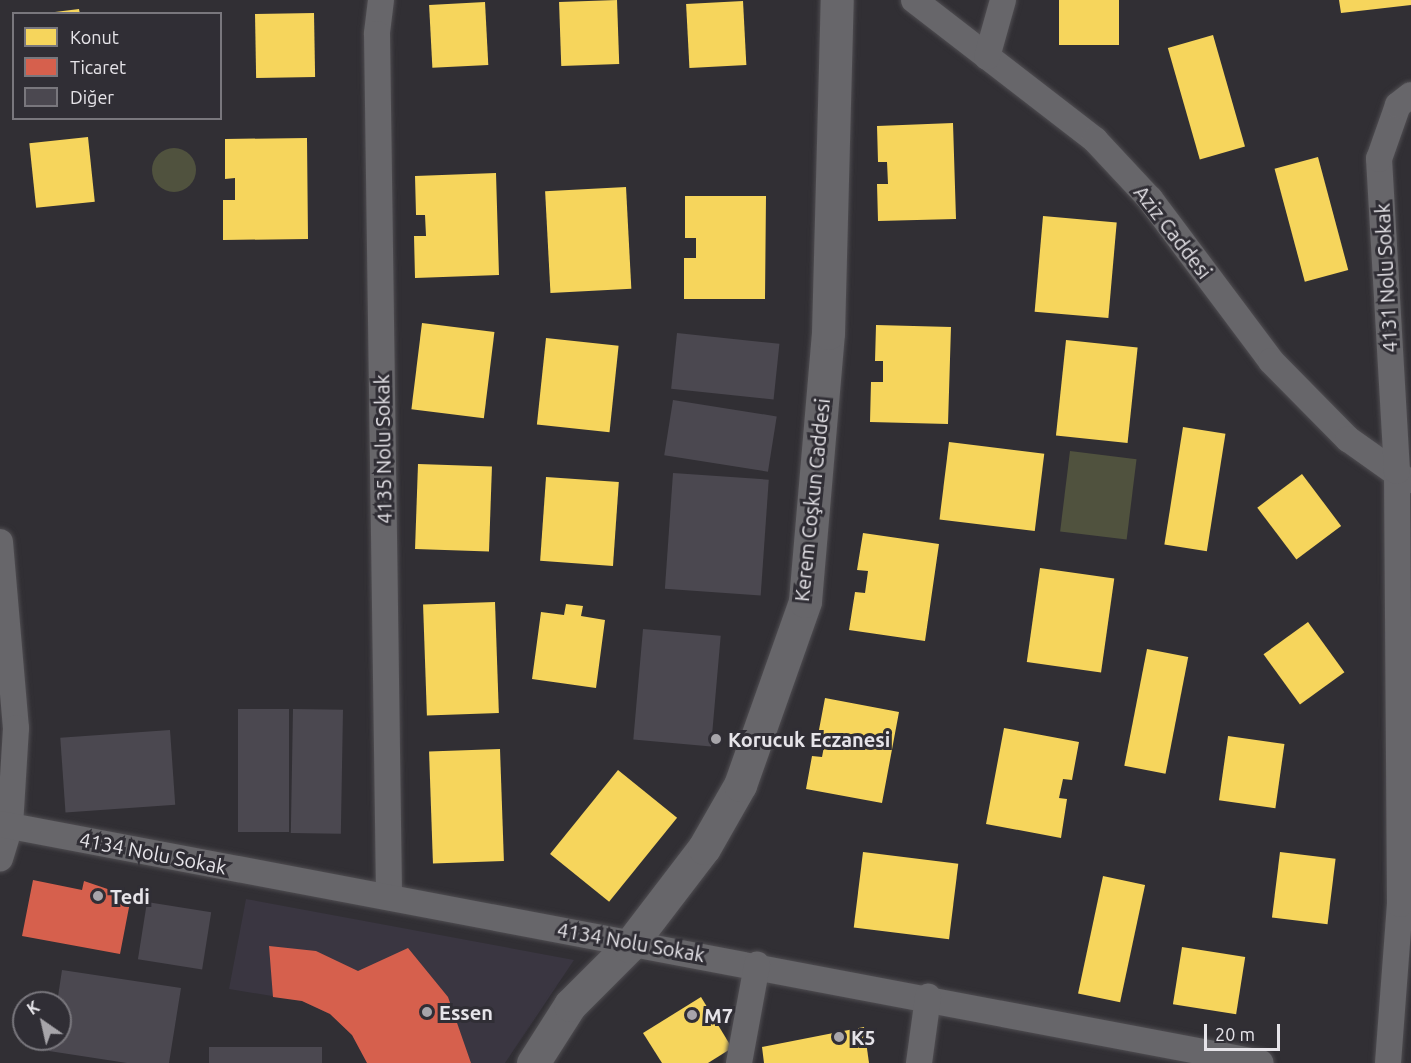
<!DOCTYPE html>
<html>
<head>
<meta charset="utf-8">
<style>
	body { margin:0 }
	#map { position:relative; width:1411px; height:1063px; overflow:hidden; background:#312f34; font-family:Ubuntu,sans-serif }
	div>[style] { position:absolute }
	[style*='--x'] { left:calc(var(--x)*1px); top:calc(var(--y)*1px); width:calc(var(--w)*1px); rotate:calc(var(--a)*1deg) }
	.built>* { inset:0; background:#3a3641 }
	.green>* { inset:0; background:#50523e; transform-origin:0 0 }
	.round { border-radius:50% }
	.homes>* { inset:0; background:#f6d55c; transform-origin:0 0 }
	.shops>* { inset:0; background:#d6604d }
	.building>* { inset:0; background:#4b4850; transform-origin:0 0 }
	.roads { filter:drop-shadow(0 0 2px #4f4d51) drop-shadow(0 0 2px #4f4d51) }
	.street>* { height:26px; margin:-13px; padding:0 13px; transform-origin:13px; border-radius:13px; background:#67666a }
	.secondary>* { height:33px; margin:-16.5px; padding:0 16.5px; transform-origin:16.5px; border-radius:16.5px; background:#67666a }
	.dots>* { width:16px; height:16px; translate:-50% -50%; box-sizing:border-box; border:3px solid #302e35; border-radius:50% }
	span { translate:-50% -50%; white-space:nowrap; text-align:center; line-height:1.15; -webkit-text-stroke:6px #302e35; paint-order:stroke }
	.street-label { font-size:20px; color:#e6e4e9 }
	.poi-label { font-size:20px; color:#e6e4e9; font-weight:700 }
	.left { translate:0 -50%; text-align:left }
	.legend { position:absolute; left:12px; top:12px; width:210px; height:108px; box-sizing:border-box; background:#302e35; border:2px solid #79777d; margin:0; padding:8px 10px; list-style:none; font-size:18px; color:#e6e4e9 }
	.legend li { display:flex; align-items:center; gap:12px; height:30px }
	.legend b { width:30px; border:2px solid #79777d }
	.north { position:absolute; left:12px; top:991px; width:60px; height:60px; box-sizing:border-box; background:#302e35; border:2px solid #79777d; border-radius:50%; rotate:326deg; font-size:16px; font-weight:700; line-height:24px; text-align:center; color:#e6e4e9 }
	.north::after { content:''; display:block; margin:auto; width:21px; height:27px; background:#a7a5aa; clip-path:polygon(50% 0,100% 100%,50% 72%,0 100%) }
	.scale { position:absolute; left:1204px; top:1024px; width:76px; height:27px; box-sizing:border-box; border:3px solid #e6e4e9; border-top:0; padding-left:8px; font-size:18px; line-height:21px; white-space:nowrap; color:#e6e4e9; -webkit-text-stroke:4px #302e35; paint-order:stroke }
</style>
</head>
<body>
<div id="map">
	<div class="built">
		<i style="clip-path:polygon(246px 899px,574px 960px,505px 1063px,367px 1063px,352px 1035px,330px 1014px,302px 1001px,229px 989px)"></i>
	</div>
	<div class="green">
		<i class="round" style="left:152px;top:148px;width:44px;height:44px"></i>
		<i style="left:1070px;top:451px;width:67px;height:81px;rotate:7deg"></i>
	</div>
	<div class="homes">
		<i style="left:617px;top:0;width:64px;height:58px;rotate:88deg"></i>
		<i style="left:1059px;top:0;width:60px;height:45px"></i>
		<i style="clip-path:polygon(1339px 0,1411px 0,1411px 5px,1341px 13px)"></i>
		<i style="left:743px;top:1px;width:64px;height:57px;rotate:87deg"></i>
		<i style="left:485px;top:2px;width:63px;height:56px;rotate:87deg"></i>
		<i style="clip-path:polygon(79px 9px,80px 14px,55px 14px,55px 12px)"></i>
		<i style="left:314px;top:13px;width:64px;height:59px;rotate:89deg"></i>
		<i style="left:1213px;top:35px;width:116px;height:47px;rotate:74deg"></i>
		<i style="clip-path:polygon(953px 123px,956px 219px,878px 221px,877px 184px,888px 184px,887px 162px,878px 162px,877px 126px)"></i>
		<i style="left:88px;top:137px;width:65px;height:59px;rotate:84deg"></i>
		<i style="clip-path:polygon(307px 138px,308px 239px,223px 240px,223px 200px,235px 200px,235px 178px,225px 179px,225px 139px)"></i>
		<i style="left:1318px;top:157px;width:117px;height:45px;rotate:75deg"></i>
		<i style="clip-path:polygon(496px 173px,499px 275px,415px 278px,414px 236px,426px 236px,425px 215px,416px 215px,415px 176px)"></i>
		<i style="left:626px;top:187px;width:102px;height:81px;rotate:87deg"></i>
		<i style="clip-path:polygon(685px 196px,766px 196px,765px 299px,684px 299px,684px 258px,696px 258px,696px 238px,685px 238px)"></i>
		<i style="left:1043px;top:216px;width:74px;height:96px;rotate:5deg"></i>
		<i style="left:422px;top:323px;width:73px;height:87px;rotate:7deg"></i>
		<i style="clip-path:polygon(876px 325px,951px 327px,948px 424px,870px 422px,871px 382px,883px 382px,883px 361px,875px 361px)"></i>
		<i style="left:546px;top:338px;width:73px;height:87px;rotate:6deg"></i>
		<i style="left:1066px;top:340px;width:72px;height:96px;rotate:6deg"></i>
		<i style="left:1183px;top:427px;width:43px;height:119px;rotate:9deg"></i>
		<i style="left:949px;top:442px;width:96px;height:78px;rotate:7deg"></i>
		<i style="left:418px;top:464px;width:74px;height:85px;rotate:2deg"></i>
		<i style="left:1302px;top:474px;width:65px;height:56px;rotate:53deg"></i>
		<i style="left:546px;top:477px;width:73px;height:84px;rotate:4deg"></i>
		<i style="clip-path:polygon(863px 533px,939px 544px,925px 641px,849px 630px,855px 592px,865px 593px,868px 571px,857px 570px)"></i>
		<i style="left:1040px;top:568px;width:75px;height:95px;rotate:8deg"></i>
		<i style="left:495px;top:602px;width:111px;height:72px;rotate:88deg"></i>
		<i style="clip-path:polygon(566px 604px,583px 606px,581px 616px,605px 620px,596px 688px,532px 679px,541px 612px,564px 615px)"></i>
		<i style="left:1308px;top:622px;width:62px;height:55px;rotate:54deg"></i>
		<i style="left:1147px;top:649px;width:42px;height:119px;rotate:11deg"></i>
		<i style="clip-path:polygon(825px 698px,899px 712px,882px 803px,806px 789px,812px 756px,822px 757px,826px 736px,818px 735px)"></i>
		<i style="clip-path:polygon(1004px 728px,1079px 742px,1072px 780px,1063px 779px,1059px 798px,1067px 799px,1061px 838px,986px 824px)"></i>
		<i style="left:1228px;top:736px;width:57px;height:65px;rotate:8deg"></i>
		<i style="left:500px;top:749px;width:112px;height:71px;rotate:88deg"></i>
		<i style="left:618px;top:770px;width:76px;height:108px;rotate:39deg"></i>
		<i style="left:863px;top:852px;width:96px;height:76px;rotate:7deg"></i>
		<i style="left:1280px;top:852px;width:56px;height:66px;rotate:7deg"></i>
		<i style="left:1103px;top:876px;width:43px;height:120px;rotate:12deg"></i>
		<i style="left:1182px;top:947px;width:64px;height:58px;rotate:9deg"></i>
		<i style="clip-path:polygon(701px 997px,732px 1048px,708px 1063px,662px 1063px,643px 1033px)"></i>
		<i style="clip-path:polygon(864px 1027px,869px 1063px,764px 1063px,762px 1047px)"></i>
	</div>
	<div class="shops">
		<i style="clip-path:polygon(33px 880px,82px 890px,84px 881px,131px 897px,120px 954px,22px 936px)"></i>
		<i style="clip-path:polygon(269px 946px,316px 951px,358px 971px,408px 948px,448px 997px,471px 1063px,367px 1063px,352px 1035px,330px 1014px,302px 1001px,273px 997px)"></i>
	</div>
	<div class="building">
		<i style="left:677px;top:333px;width:103px;height:56px;rotate:6deg"></i>
		<i style="left:673px;top:400px;width:105px;height:56px;rotate:9deg"></i>
		<i style="left:673px;top:473px;width:96px;height:116px;rotate:4deg"></i>
		<i style="left:643px;top:629px;width:78px;height:111px;rotate:5deg"></i>
		<i style="left:238px;top:709px;width:51px;height:123px"></i>
		<i style="left:293px;top:709px;width:50px;height:124px;rotate:1deg"></i>
		<i style="left:170px;top:730px;width:75px;height:110px;rotate:86deg"></i>
		<i style="left:147px;top:902px;width:65px;height:58px;rotate:9deg"></i>
		<i style="clip-path:polygon(62px 970px,181px 988px,169px 1063px,127px 1063px,49px 1051px,51px 1039px,60px 1039px,57px 1003px)"></i>
		<i style="left:322px;top:1047px;width:16px;height:113px;rotate:90deg"></i>
	</div>
	<div class="roads">
		<div class="street">
			<i style="--x:381;--y:0;--w:34;--a:97"></i>
			<i style="--x:377;--y:34;--w:863;--a:89.2"></i>
			<i style="--x:914;--y:0;--w:229;--a:37.7"></i>
			<i style="--x:1095;--y:140;--w:81;--a:47"></i>
			<i style="--x:1150;--y:199;--w:202;--a:53.2"></i>
			<i style="--x:1271;--y:361;--w:110;--a:45.4"></i>
			<i style="--x:1348;--y:439;--w:72;--a:35.4"></i>
			<i style="--x:987;--y:57;--w:59;--a:-74.3"></i>
			<i style="--x:0;--y:542;--w:187;--a:85.1"></i>
			<i style="--x:16;--y:728;--w:98;--a:93.5"></i>
			<i style="--x:10;--y:826;--w:34;--a:107"></i>
			<i style="--x:0;--y:824;--w:1283;--a:10.73"></i>
			<i style="--x:739;--y:1063;--w:100;--a:-79.6"></i>
			<i style="--x:919;--y:1063;--w:67;--a:-82.2"></i>
			<i style="--x:1388;--y:1063;--w:159;--a:-85.7"></i>
			<i style="--x:1400;--y:904;--w:433;--a:-90.4"></i>
			<i style="--x:1397;--y:471;--w:313;--a:-93.3"></i>
			<i style="--x:1379;--y:159;--w:57;--a:-70.6"></i>
			<i style="--x:1398;--y:105;--w:16;--a:-38"></i>
		</div>
		<div class="secondary">
			<i style="--x:533;--y:1063;--w:69;--a:-57.5"></i>
			<i style="--x:570;--y:1005;--w:83;--a:-45"></i>
			<i style="--x:629;--y:946;--w:123;--a:-52.6"></i>
			<i style="--x:704;--y:848;--w:73;--a:-60.3"></i>
			<i style="--x:740;--y:785;--w:195;--a:-70.5"></i>
			<i style="--x:805;--y:601;--w:269;--a:-85.1"></i>
			<i style="--x:828;--y:333;--w:333;--a:-88.5"></i>
		</div>
	</div>
	<div class="dots">
		<i style="left:716px;top:739px;background:#a7a5aa"></i>
		<i style="left:98px;top:896px;background:#a7a5aa"></i>
		<i style="left:427px;top:1012px;background:#a7a5aa"></i>
		<i style="left:692px;top:1015px;background:#a7a5aa"></i>
		<i style="left:839px;top:1037px;background:#a7a5aa"></i>
	</div>
	<div class="street-label">
		<span style="left:1173px;top:232px;rotate:52deg">Aziz Caddesi</span>
		<span style="left:1386px;top:278px;rotate:-93deg">4131 Nolu Sokak</span>
		<span style="left:383px;top:449px;rotate:-91deg">4135 Nolu Sokak</span>
		<span style="left:812px;top:500px;rotate:-84deg">Kerem Coşkun Caddesi</span>
		<span style="left:153px;top:853px;rotate:11deg">4134 Nolu Sokak</span>
		<span style="left:631px;top:942px;rotate:10deg">4134 Nolu Sokak</span>
	</div>
	<div class="poi-label">
		<span class="left" style="left:728px;top:739px">Korucuk Eczanesi</span>
		<span class="left" style="left:110px;top:896px">Tedi</span>
		<span class="left" style="left:439px;top:1012px">Essen</span>
		<span class="left" style="left:704px;top:1015px">M7</span>
		<span class="left" style="left:851px;top:1037px">K5</span>
	</div>
	<ul class="legend">
	<li><b style="height:16px;background:#f6d55c"></b>Konut</li>
	<li><b style="height:16px;background:#d6604d"></b>Ticaret</li>
	<li><b style="height:16px;background:#4b4850"></b>Diğer</li>
	</ul>
	<div class="north">K</div>
	<div class="scale">20 m</div>
</div>
</body>
</html>
